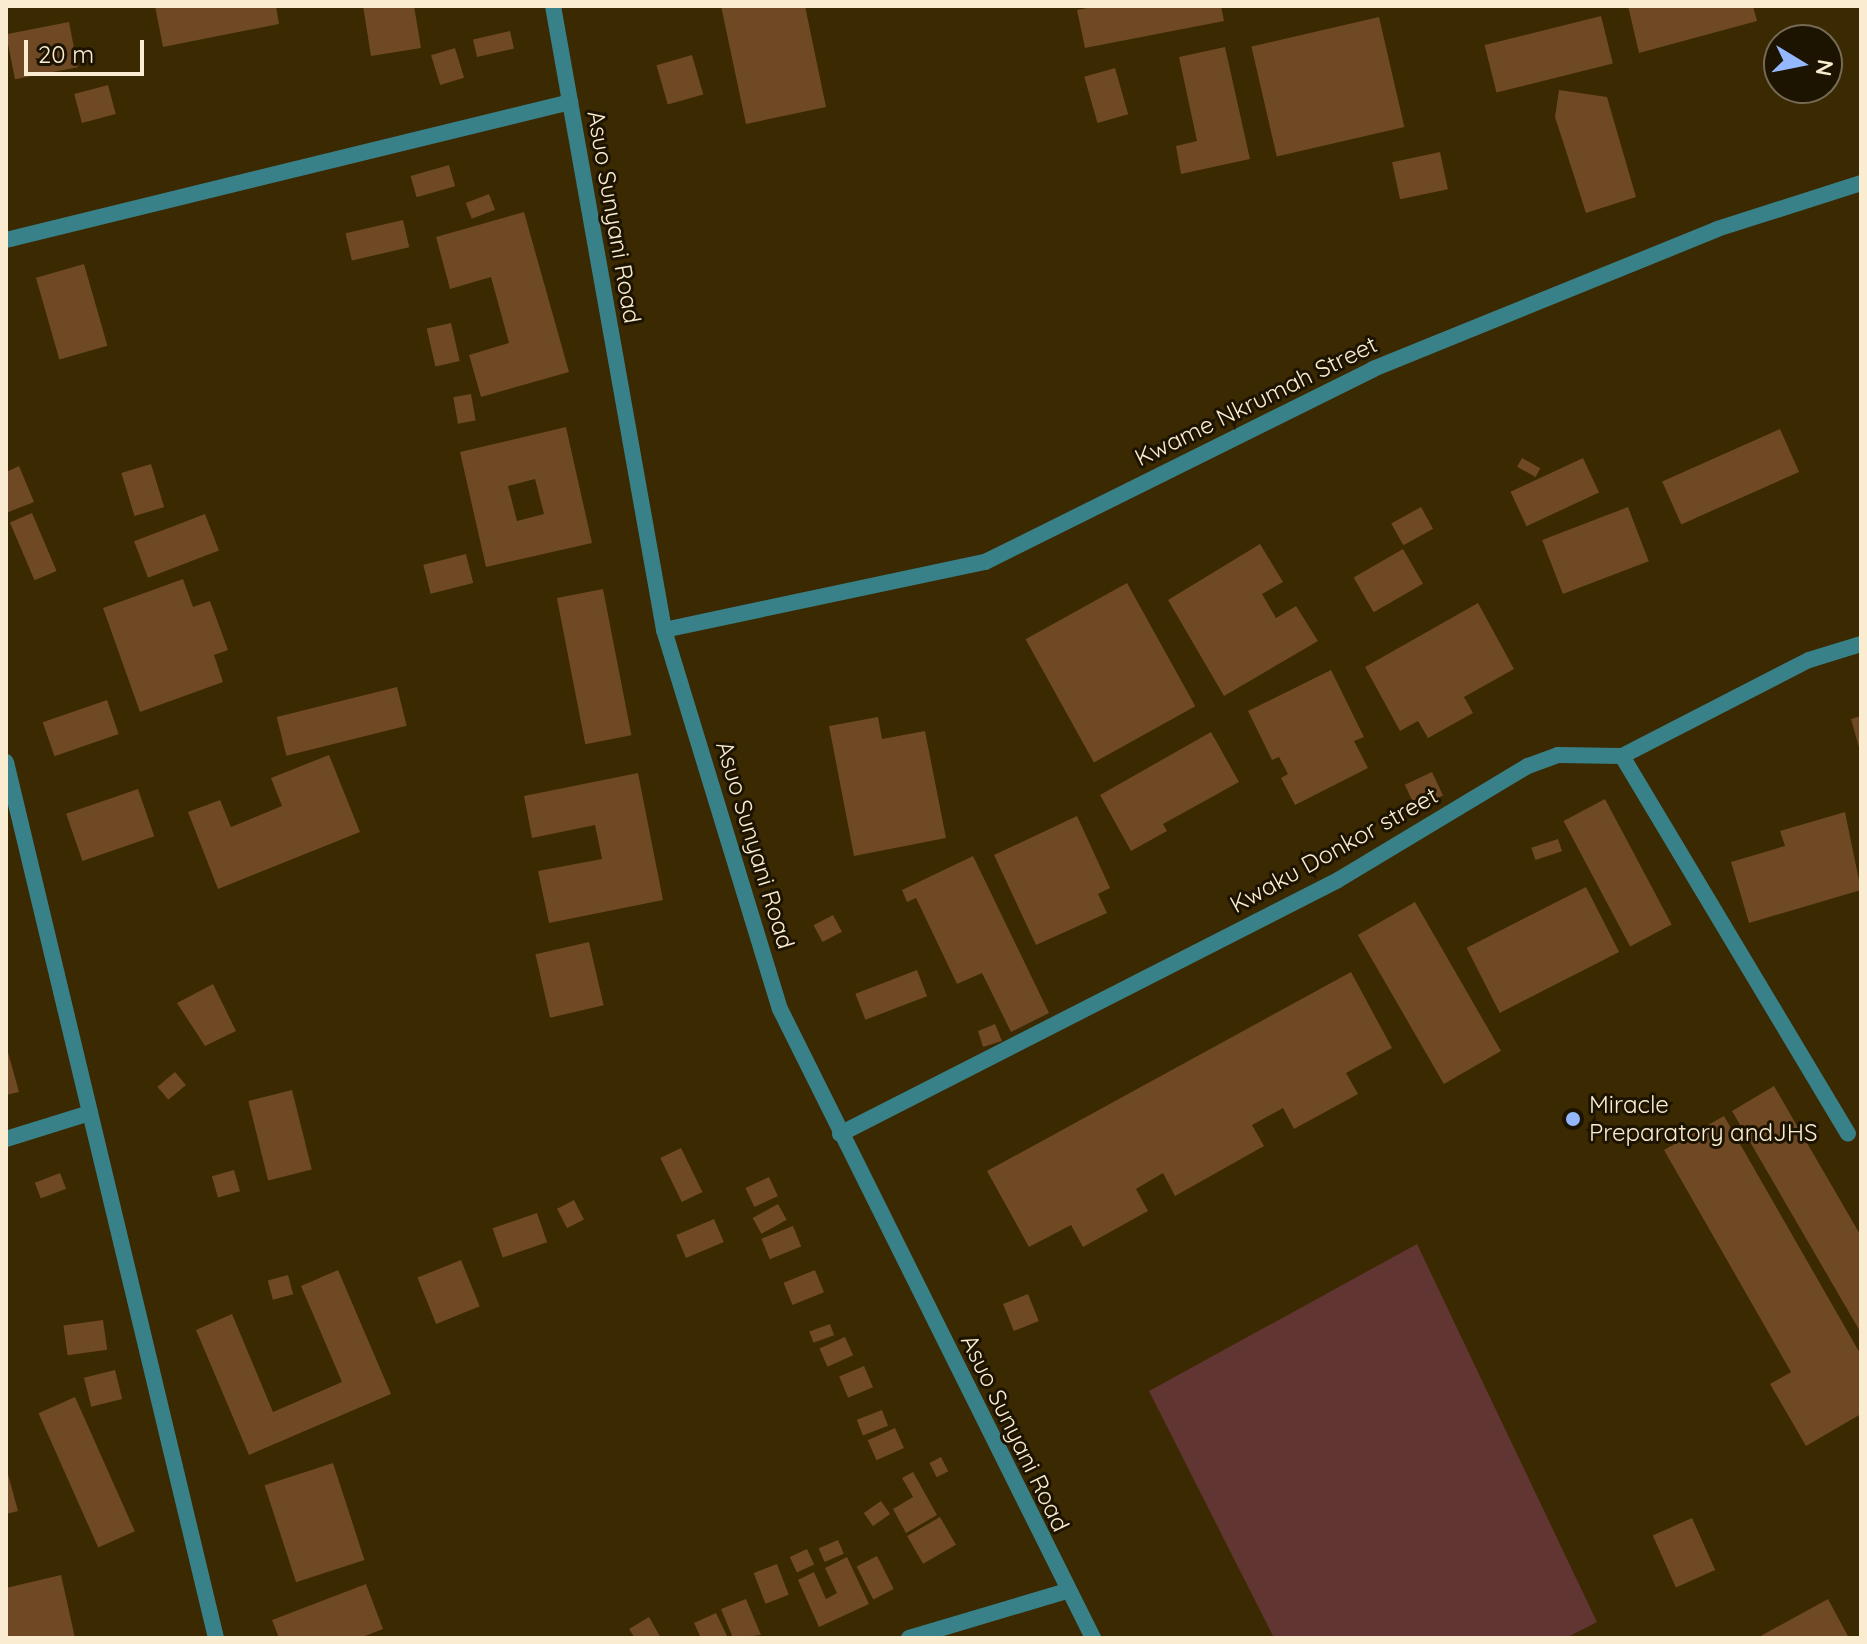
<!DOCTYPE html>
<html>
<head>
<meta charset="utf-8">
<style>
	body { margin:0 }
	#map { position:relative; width:1867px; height:1644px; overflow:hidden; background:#3a2901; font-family:Quicksand,sans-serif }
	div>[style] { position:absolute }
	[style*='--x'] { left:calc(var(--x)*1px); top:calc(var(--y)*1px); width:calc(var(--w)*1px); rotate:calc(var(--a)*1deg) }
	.green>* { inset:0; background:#613532 }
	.building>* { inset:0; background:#6f4923; transform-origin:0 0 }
	.street>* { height:16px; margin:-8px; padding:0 8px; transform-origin:8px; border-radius:8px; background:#398189 }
	.dots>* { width:22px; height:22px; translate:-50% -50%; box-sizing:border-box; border:4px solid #1d1301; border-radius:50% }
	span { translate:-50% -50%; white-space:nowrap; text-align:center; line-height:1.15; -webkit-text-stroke:6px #1d1301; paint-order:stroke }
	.street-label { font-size:24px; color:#f9ecd1 }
	.poi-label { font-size:24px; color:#f9ecd1 }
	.left { translate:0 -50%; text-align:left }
	.frame { position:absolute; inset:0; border:8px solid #f9ecd1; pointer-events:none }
	.north { position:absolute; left:1763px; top:24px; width:80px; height:80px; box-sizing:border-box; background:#1d1301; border:2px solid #756a54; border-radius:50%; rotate:100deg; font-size:22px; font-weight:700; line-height:32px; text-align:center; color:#f9ecd1 }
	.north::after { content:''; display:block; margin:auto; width:28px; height:36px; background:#95b7fd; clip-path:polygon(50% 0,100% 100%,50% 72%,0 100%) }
	.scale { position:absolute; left:24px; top:40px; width:120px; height:36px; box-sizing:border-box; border:4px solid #f9ecd1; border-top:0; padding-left:10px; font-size:24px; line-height:28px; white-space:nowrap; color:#f9ecd1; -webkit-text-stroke:6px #1d1301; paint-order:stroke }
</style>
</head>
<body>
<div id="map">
	<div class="green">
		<i style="clip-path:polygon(1417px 1244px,1597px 1622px,1566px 1638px,1274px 1638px,1149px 1391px)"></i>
	</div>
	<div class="building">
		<i style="clip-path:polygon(155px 6px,276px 6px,279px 24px,163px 47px)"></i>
		<i style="clip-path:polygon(363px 6px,414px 6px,421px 48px,371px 56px)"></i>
		<i style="clip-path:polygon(721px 6px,805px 6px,826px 107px,746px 124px)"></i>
		<i style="clip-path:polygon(1098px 6px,1221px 6px,1224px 21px,1085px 48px,1077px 10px)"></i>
		<i style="clip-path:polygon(1628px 6px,1753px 6px,1757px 21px,1639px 53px)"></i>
		<i style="left:1601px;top:16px;width:49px;height:120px;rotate:76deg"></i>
		<i style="left:1379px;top:17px;width:113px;height:131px;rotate:77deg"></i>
		<i style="left:69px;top:22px;width:46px;height:64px;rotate:79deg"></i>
		<i style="left:510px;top:31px;width:18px;height:38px;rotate:77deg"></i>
		<i style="clip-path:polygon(1225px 47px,1250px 159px,1181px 174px,1176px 146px,1197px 141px,1179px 57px)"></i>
		<i style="left:455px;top:48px;width:31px;height:25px;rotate:73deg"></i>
		<i style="left:692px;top:55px;width:41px;height:37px;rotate:74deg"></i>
		<i style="left:1115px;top:68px;width:48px;height:32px;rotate:74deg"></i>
		<i style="left:108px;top:85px;width:30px;height:35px;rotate:75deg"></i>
		<i style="clip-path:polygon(1559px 90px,1607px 97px,1636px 197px,1586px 213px,1555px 117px)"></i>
		<i style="left:1440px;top:152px;width:38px;height:49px;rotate:78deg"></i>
		<i style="left:449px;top:165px;width:22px;height:40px;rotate:74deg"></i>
		<i style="left:489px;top:194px;width:17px;height:25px;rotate:69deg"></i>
		<i style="clip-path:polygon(524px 212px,569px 372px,481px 397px,469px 355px,509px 343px,491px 277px,450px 289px,436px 237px)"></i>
		<i style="left:403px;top:220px;width:28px;height:59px;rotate:77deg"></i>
		<i style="left:84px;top:264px;width:85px;height:50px;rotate:74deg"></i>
		<i style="left:451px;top:323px;width:39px;height:25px;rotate:77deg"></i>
		<i style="left:471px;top:394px;width:27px;height:18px;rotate:80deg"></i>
		<i style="clip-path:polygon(evenodd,566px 427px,592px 543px,486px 567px,460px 452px,566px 427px,535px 479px,544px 514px,517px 521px,508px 486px,535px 479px)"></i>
		<i style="left:1780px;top:429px;width:47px;height:129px;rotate:66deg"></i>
		<i style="left:1522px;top:458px;width:21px;height:10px;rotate:29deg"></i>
		<i style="left:1583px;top:458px;width:38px;height:80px;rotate:65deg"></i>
		<i style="left:151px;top:464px;width:45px;height:31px;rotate:73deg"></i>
		<i style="clip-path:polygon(19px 466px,34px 502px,6px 513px,6px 472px)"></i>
		<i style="left:1421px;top:507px;width:25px;height:34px;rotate:61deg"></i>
		<i style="left:1628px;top:507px;width:58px;height:92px;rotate:69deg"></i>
		<i style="left:32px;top:513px;width:63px;height:24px;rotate:67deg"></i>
		<i style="left:205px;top:514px;width:39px;height:76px;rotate:69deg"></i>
		<i style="clip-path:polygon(1260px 544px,1283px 582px,1262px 594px,1276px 618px,1296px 606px,1318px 641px,1224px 696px,1168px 600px)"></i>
		<i style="left:1403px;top:549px;width:40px;height:57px;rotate:60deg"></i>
		<i style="left:466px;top:554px;width:30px;height:44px;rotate:76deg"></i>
		<i style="clip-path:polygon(183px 579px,193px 607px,210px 601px,228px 650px,214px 655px,223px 682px,140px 712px,103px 608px)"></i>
		<i style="left:1127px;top:583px;width:141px;height:116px;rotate:61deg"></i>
		<i style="left:603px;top:589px;width:149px;height:47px;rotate:79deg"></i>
		<i style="clip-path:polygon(1478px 603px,1514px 669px,1464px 697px,1473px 713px,1428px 738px,1418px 721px,1400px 731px,1365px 667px)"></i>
		<i style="clip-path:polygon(1331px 670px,1364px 737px,1354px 741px,1368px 768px,1295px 805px,1281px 778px,1288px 774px,1279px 757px,1272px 760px,1248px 711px)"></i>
		<i style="left:397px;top:687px;width:40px;height:124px;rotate:76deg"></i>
		<i style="left:107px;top:700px;width:36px;height:68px;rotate:71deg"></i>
		<i style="clip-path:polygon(1861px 716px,1861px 751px,1860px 751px,1851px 719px)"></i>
		<i style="clip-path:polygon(878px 717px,882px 739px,925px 731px,946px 838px,854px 856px,829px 726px)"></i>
		<i style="clip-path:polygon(1211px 732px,1239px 782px,1163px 824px,1167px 831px,1131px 851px,1100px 795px)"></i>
		<i style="clip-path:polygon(329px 755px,360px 832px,218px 889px,188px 812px,220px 800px,231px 827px,282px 806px,271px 778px)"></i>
		<i style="left:1432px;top:772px;width:26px;height:30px;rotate:65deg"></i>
		<i style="clip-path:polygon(638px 773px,663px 900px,549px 923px,538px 871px,602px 859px,595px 825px,532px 838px,524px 796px)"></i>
		<i style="left:138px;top:789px;width:50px;height:76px;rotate:71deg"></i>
		<i style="left:1605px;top:799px;width:142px;height:47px;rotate:62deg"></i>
		<i style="clip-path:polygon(1845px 812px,1861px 890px,1749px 923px,1731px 862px,1785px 846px,1780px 831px)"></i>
		<i style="clip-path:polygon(1077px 816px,1110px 888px,1098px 894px,1107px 913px,1036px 945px,994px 855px)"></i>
		<i style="left:1558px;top:839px;width:13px;height:28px;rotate:72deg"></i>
		<i style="clip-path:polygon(973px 856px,1049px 1013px,1011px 1032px,982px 973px,957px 984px,916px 898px,907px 902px,902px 890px)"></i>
		<i style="left:1586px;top:887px;width:73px;height:134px;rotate:63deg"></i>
		<i style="left:1415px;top:902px;width:172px;height:66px;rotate:60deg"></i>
		<i style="left:833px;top:915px;width:19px;height:22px;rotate:62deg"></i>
		<i style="left:589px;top:942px;width:65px;height:55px;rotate:77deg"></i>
		<i style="left:917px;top:970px;width:28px;height:66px;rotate:69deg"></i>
		<i style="clip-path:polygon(1351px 972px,1392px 1048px,1346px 1073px,1358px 1094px,1294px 1129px,1283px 1108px,1252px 1125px,1264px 1146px,1175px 1196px,1163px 1173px,1136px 1189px,1148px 1211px,1083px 1247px,1071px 1225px,1029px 1247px,987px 1171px)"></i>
		<i style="clip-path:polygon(213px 984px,236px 1031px,205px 1046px,177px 1003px)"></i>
		<i style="clip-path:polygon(995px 1024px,1002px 1041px,983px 1047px,978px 1031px)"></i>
		<i style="clip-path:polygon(6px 1045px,19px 1092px,6px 1095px)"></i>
		<i style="left:175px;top:1072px;width:17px;height:23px;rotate:50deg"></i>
		<i style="clip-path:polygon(1774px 1086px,1861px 1236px,1861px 1333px,1732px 1111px)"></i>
		<i style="left:292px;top:1090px;width:82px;height:45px;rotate:76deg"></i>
		<i style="clip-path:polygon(1724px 1116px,1861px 1355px,1861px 1414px,1806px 1446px,1770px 1384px,1791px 1372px,1664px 1150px)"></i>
		<i style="left:681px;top:1148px;width:49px;height:23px;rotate:64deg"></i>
		<i style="left:234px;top:1170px;width:22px;height:23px;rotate:74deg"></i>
		<i style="left:60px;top:1173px;width:17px;height:27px;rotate:69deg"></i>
		<i style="left:769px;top:1177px;width:21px;height:26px;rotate:65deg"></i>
		<i style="left:574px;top:1200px;width:22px;height:19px;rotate:63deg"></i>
		<i style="left:778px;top:1204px;width:18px;height:29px;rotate:61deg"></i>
		<i style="left:537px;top:1213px;width:31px;height:47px;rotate:71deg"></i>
		<i style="left:714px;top:1219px;width:25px;height:41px;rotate:67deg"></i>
		<i style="left:793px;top:1226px;width:22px;height:34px;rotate:68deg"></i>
		<i style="left:461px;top:1260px;width:50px;height:47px;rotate:68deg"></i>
		<i style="clip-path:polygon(338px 1270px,391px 1394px,249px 1455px,196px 1330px,232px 1314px,273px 1412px,342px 1382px,301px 1286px)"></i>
		<i style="left:815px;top:1270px;width:24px;height:34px;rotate:68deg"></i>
		<i style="left:288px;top:1275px;width:20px;height:21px;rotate:75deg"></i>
		<i style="left:1028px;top:1294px;width:29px;height:27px;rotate:68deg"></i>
		<i style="left:103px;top:1320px;width:30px;height:40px;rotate:82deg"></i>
		<i style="left:830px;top:1324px;width:12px;height:22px;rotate:70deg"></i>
		<i style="left:845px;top:1337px;width:20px;height:28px;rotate:66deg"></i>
		<i style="left:864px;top:1366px;width:23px;height:27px;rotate:67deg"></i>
		<i style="left:115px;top:1370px;width:30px;height:32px;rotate:76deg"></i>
		<i style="left:75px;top:1397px;width:147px;height:40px;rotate:66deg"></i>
		<i style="left:882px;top:1410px;width:17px;height:27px;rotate:69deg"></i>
		<i style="left:895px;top:1428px;width:22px;height:30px;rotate:66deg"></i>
		<i style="left:941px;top:1457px;width:16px;height:13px;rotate:63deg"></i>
		<i style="left:333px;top:1463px;width:102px;height:72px;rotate:72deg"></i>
		<i style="clip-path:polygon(6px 1467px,18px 1511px,6px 1514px)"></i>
		<i style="clip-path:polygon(913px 1472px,937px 1515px,906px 1533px,893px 1509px,913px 1497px,902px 1478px)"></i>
		<i style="left:881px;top:1501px;width:16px;height:21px;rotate:55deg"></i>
		<i style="left:940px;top:1517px;width:32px;height:38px;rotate:60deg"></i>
		<i style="left:1692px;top:1518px;width:57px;height:43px;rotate:66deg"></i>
		<i style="left:838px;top:1540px;width:15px;height:21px;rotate:67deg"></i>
		<i style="left:807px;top:1549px;width:17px;height:19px;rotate:65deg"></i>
		<i style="left:877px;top:1556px;width:37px;height:23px;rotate:63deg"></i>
		<i style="clip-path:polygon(847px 1557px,869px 1604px,819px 1627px,798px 1580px,814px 1572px,826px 1599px,837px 1593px,825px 1568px)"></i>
		<i style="left:777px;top:1564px;width:33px;height:25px;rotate:69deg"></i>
		<i style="clip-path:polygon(61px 1575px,75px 1638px,8px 1638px,6px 1588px)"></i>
		<i style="clip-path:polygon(366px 1584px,383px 1629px,360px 1638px,279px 1638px,272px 1620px)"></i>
		<i style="clip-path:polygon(746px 1599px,761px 1635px,733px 1638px,721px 1609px)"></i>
		<i style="clip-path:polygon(1828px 1599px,1849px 1638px,1757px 1638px)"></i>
		<i style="clip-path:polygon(716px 1613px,728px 1638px,701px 1638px,694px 1623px)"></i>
		<i style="clip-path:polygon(649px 1617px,661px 1638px,635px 1638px,629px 1629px)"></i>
	</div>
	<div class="street">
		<i style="--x:553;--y:6;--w:634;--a:79.91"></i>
		<i style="--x:664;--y:630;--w:396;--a:73"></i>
		<i style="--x:780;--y:1009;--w:703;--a:63.54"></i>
		<i style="--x:6;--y:240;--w:581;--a:-13.75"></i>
		<i style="--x:664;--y:630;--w:328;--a:-12"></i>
		<i style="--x:985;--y:562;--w:433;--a:-26.4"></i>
		<i style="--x:1373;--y:369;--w:371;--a:-22.1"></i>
		<i style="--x:1717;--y:229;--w:151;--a:-17.7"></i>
		<i style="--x:1622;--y:756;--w:440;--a:59.1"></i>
		<i style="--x:6;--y:762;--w:901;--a:76.52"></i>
		<i style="--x:840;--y:1134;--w:559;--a:-27.02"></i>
		<i style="--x:1338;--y:880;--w:222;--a:-31"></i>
		<i style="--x:1528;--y:766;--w:32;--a:-20"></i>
		<i style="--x:1558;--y:755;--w:64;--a:0.9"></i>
		<i style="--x:1622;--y:756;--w:210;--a:-27.2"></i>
		<i style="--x:1809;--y:660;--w:54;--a:-17.1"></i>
		<i style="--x:6;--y:1139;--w:88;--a:-17.2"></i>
		<i style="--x:909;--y:1638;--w:165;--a:-16.6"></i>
	</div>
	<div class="dots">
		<i style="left:1573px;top:1119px;background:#95b7fd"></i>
	</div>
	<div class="street-label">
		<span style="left:614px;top:217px;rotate:80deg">Asuo Sunyani Road</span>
		<span style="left:1256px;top:401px;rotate:-26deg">Kwame Nkrumah Street</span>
		<span style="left:755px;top:845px;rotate:73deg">Asuo Sunyani Road</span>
		<span style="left:1334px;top:850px;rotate:-29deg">Kwaku Donkor street</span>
		<span style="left:1015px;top:1433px;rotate:64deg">Asuo Sunyani Road</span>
	</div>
	<div class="poi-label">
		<span class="left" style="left:1589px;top:1119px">Miracle<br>Preparatory andJHS</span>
	</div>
	<div class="frame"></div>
	<div class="north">N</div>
	<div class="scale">20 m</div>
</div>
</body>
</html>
